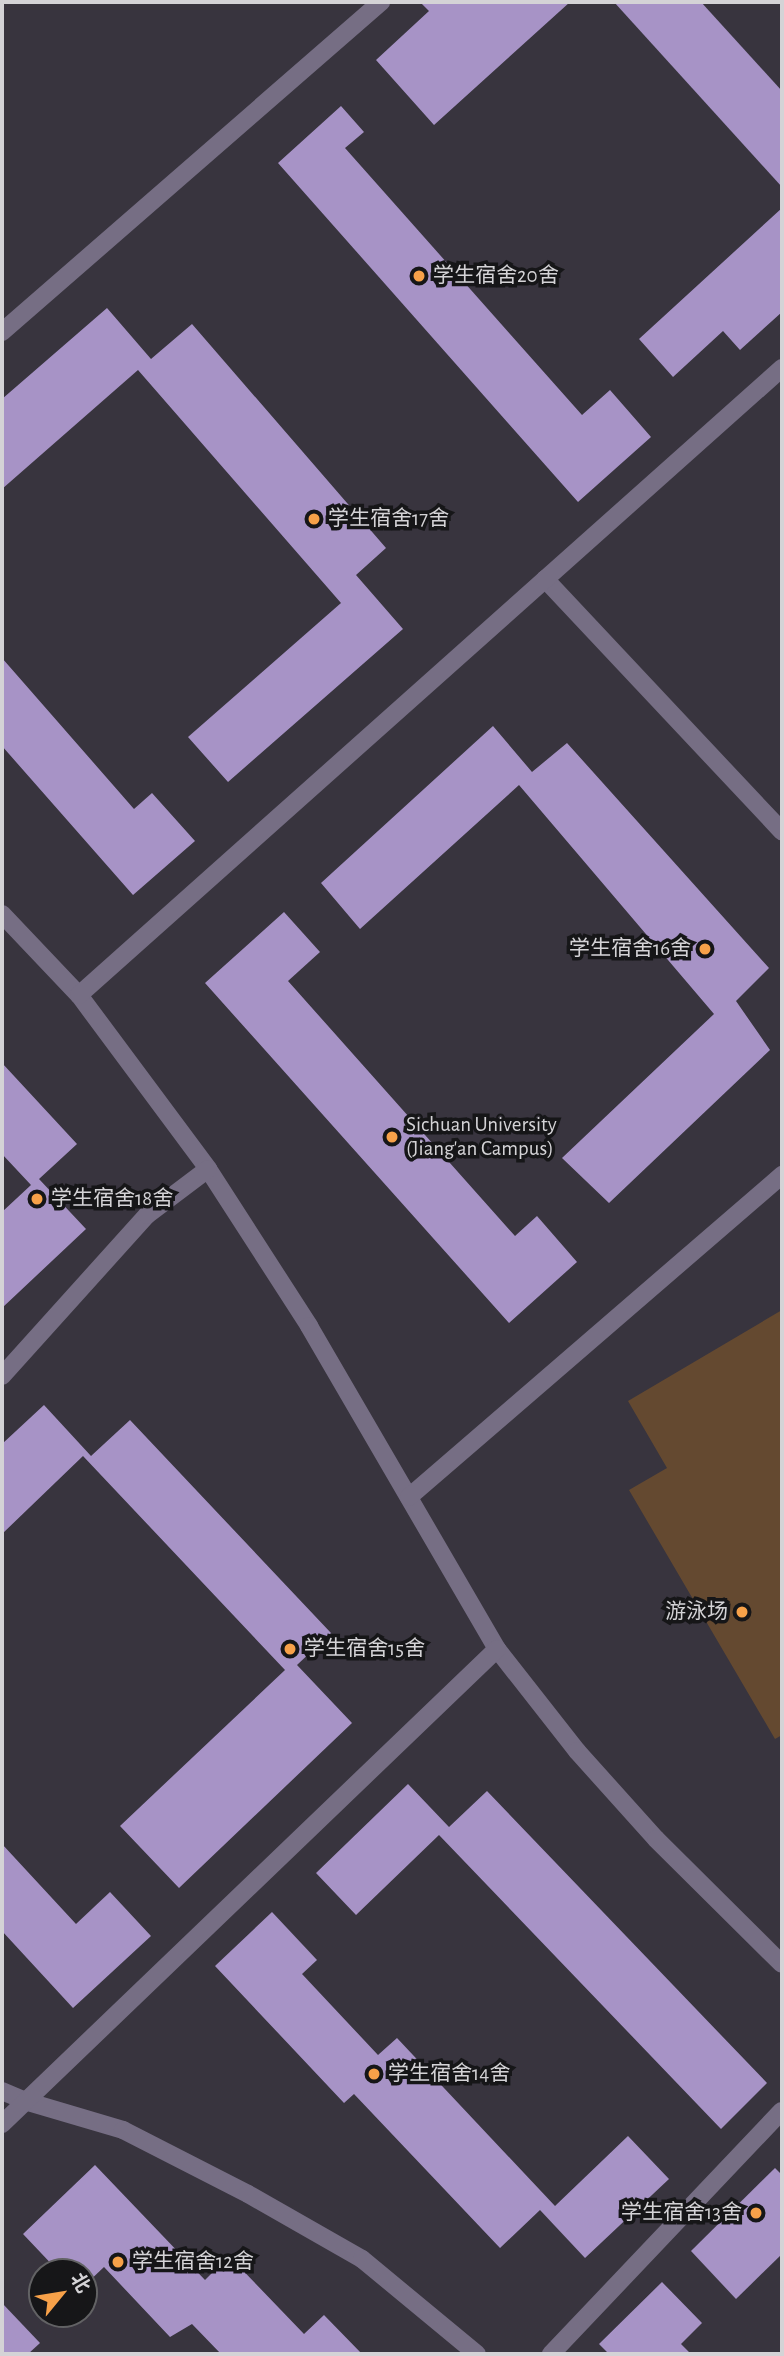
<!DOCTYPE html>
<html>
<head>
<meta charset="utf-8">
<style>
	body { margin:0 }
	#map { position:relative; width:784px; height:2356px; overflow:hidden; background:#2e2d31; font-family:"Alegreya Sans","Noto Sans SC",sans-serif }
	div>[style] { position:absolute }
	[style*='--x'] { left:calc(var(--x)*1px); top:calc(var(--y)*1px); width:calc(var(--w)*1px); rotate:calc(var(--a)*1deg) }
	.built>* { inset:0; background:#38343e }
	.green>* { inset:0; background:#644930 }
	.building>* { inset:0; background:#a793c6 }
	.minor>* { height:18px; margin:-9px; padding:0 9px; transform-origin:9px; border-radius:9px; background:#766e84 }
	.dots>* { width:19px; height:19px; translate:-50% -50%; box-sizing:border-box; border:4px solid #161618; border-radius:50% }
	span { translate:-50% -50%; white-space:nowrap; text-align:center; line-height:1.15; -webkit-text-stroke:7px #161618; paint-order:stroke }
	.poi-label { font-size:21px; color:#d4d3d6 }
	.left { translate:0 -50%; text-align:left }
	.right { translate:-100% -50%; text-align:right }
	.frame { position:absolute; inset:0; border:4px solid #d4d3d6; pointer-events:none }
	.north { position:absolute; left:28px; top:2258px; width:70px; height:70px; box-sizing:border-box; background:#161618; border:2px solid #626264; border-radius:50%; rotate:60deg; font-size:19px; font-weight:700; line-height:28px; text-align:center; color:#d4d3d6 }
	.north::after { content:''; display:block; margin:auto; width:24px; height:32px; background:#f7a149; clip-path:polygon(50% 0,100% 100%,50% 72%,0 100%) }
</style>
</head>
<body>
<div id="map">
	<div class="built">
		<i style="clip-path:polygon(evenodd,2px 2px,782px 2px,782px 2354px,2px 2354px,2px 2px,42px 2272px,84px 2272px,84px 2314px,42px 2314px,42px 2272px)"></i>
	</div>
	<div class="green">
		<i style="clip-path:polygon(782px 1310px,782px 1735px,775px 1739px,629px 1490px,667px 1468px,628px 1401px)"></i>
	</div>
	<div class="building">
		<i style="clip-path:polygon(420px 2px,570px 2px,434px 125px,376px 60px,429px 11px)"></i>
		<i style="clip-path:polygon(614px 2px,701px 2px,782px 91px,782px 187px)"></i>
		<i style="clip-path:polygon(341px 106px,364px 132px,345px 148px,582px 415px,610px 390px,651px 437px,578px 502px,278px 163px)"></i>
		<i style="clip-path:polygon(782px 208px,782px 312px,740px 350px,723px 331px,673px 377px,639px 339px)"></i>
		<i style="clip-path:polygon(107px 308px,151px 359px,192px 324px,386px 548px,356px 575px,403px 629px,228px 782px,188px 737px,341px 603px,138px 370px,2px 489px,2px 399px)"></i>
		<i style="clip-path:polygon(2px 658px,134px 809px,152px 793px,195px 841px,133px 895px,2px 746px)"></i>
		<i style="clip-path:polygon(493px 726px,532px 772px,567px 743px,769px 968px,736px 1001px,770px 1050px,609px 1203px,562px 1158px,714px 1014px,519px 785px,360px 929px,321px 883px)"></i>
		<i style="clip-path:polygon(284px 912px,320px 952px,288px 981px,515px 1236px,537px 1216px,577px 1262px,509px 1323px,205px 983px)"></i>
		<i style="clip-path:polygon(2px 1063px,77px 1144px,39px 1179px,86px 1229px,2px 1308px,2px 1212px,31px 1185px,2px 1154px)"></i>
		<i style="clip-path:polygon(44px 1405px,91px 1456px,130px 1420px,331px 1633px,297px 1665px,352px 1723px,179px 1888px,120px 1826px,285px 1670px,83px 1456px,2px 1534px,2px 1444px)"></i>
		<i style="clip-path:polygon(408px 1784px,449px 1827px,487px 1791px,767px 2083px,721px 2129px,439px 1835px,356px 1915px,316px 1873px)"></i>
		<i style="clip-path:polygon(2px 1844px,76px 1924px,110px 1892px,151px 1936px,73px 2008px,2px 1931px)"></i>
		<i style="clip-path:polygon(272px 1912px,317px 1960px,302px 1974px,378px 2055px,397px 2038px,555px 2206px,628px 2136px,669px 2179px,585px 2258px,540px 2210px,500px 2248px,354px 2094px,344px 2103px,215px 1966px)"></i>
		<i style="clip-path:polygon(95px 2165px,205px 2280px,229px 2256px,304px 2334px,324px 2315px,362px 2354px,221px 2354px,192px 2324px,170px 2337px,104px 2267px,84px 2286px,84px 2272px,59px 2272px,23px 2234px)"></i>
		<i style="clip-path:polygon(775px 2168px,782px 2175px,782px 2254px,736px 2299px,691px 2251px)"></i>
		<i style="clip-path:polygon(662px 2282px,702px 2323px,681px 2344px,691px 2354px,609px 2354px,599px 2344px)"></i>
		<i style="clip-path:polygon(2px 2303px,40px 2343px,28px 2354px,2px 2354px)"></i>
	</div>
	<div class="minor">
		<i style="--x:2;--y:332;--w:503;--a:-41.05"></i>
		<i style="--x:545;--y:579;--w:346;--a:46.8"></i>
		<i style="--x:2;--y:914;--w:112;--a:46.5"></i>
		<i style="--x:79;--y:995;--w:217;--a:53.4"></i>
		<i style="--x:208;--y:1169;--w:187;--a:57.2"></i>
		<i style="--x:309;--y:1326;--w:374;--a:59.8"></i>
		<i style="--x:497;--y:1649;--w:130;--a:51.9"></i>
		<i style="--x:577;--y:1751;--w:118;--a:48.1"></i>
		<i style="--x:656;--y:1839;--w:177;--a:44.8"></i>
		<i style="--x:79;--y:995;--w:942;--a:-41.73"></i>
		<i style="--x:2;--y:1376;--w:217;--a:-48"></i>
		<i style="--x:147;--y:1215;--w:76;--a:-37"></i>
		<i style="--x:409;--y:1497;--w:493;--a:-40.8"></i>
		<i style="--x:2;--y:2091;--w:25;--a:23"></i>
		<i style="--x:25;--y:2101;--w:102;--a:16.5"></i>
		<i style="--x:123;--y:2130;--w:140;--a:27.1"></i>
		<i style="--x:248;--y:2194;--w:131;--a:29.7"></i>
		<i style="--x:362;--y:2259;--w:149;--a:39.6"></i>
		<i style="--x:2;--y:2124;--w:686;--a:-43.82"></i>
		<i style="--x:551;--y:2354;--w:335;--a:-46.5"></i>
	</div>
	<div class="dots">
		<i style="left:419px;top:276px;background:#f7a149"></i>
		<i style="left:314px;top:519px;background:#f7a149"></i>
		<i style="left:705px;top:949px;background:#f7a149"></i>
		<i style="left:392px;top:1137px;background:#f7a149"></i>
		<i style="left:37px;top:1199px;background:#f7a149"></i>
		<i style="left:742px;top:1612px;background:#f7a149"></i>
		<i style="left:290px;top:1649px;background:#f7a149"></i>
		<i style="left:374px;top:2074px;background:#f7a149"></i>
		<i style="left:756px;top:2213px;background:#f7a149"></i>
		<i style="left:118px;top:2262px;background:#f7a149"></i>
	</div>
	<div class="poi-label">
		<span class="left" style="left:433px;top:276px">学生宿舍20舍</span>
		<span class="left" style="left:328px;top:519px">学生宿舍17舍</span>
		<span class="right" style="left:691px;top:949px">学生宿舍16舍</span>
		<span class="left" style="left:406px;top:1137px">Sichuan University<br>(Jiang'an Campus)</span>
		<span class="left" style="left:51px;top:1199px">学生宿舍18舍</span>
		<span class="right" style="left:728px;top:1612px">游泳场</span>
		<span class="left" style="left:304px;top:1649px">学生宿舍15舍</span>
		<span class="left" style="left:388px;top:2074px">学生宿舍14舍</span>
		<span class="right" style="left:742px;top:2213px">学生宿舍13舍</span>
		<span class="left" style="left:132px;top:2262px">学生宿舍12舍</span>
	</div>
	<div class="frame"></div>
	<div class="north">北</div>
</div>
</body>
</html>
